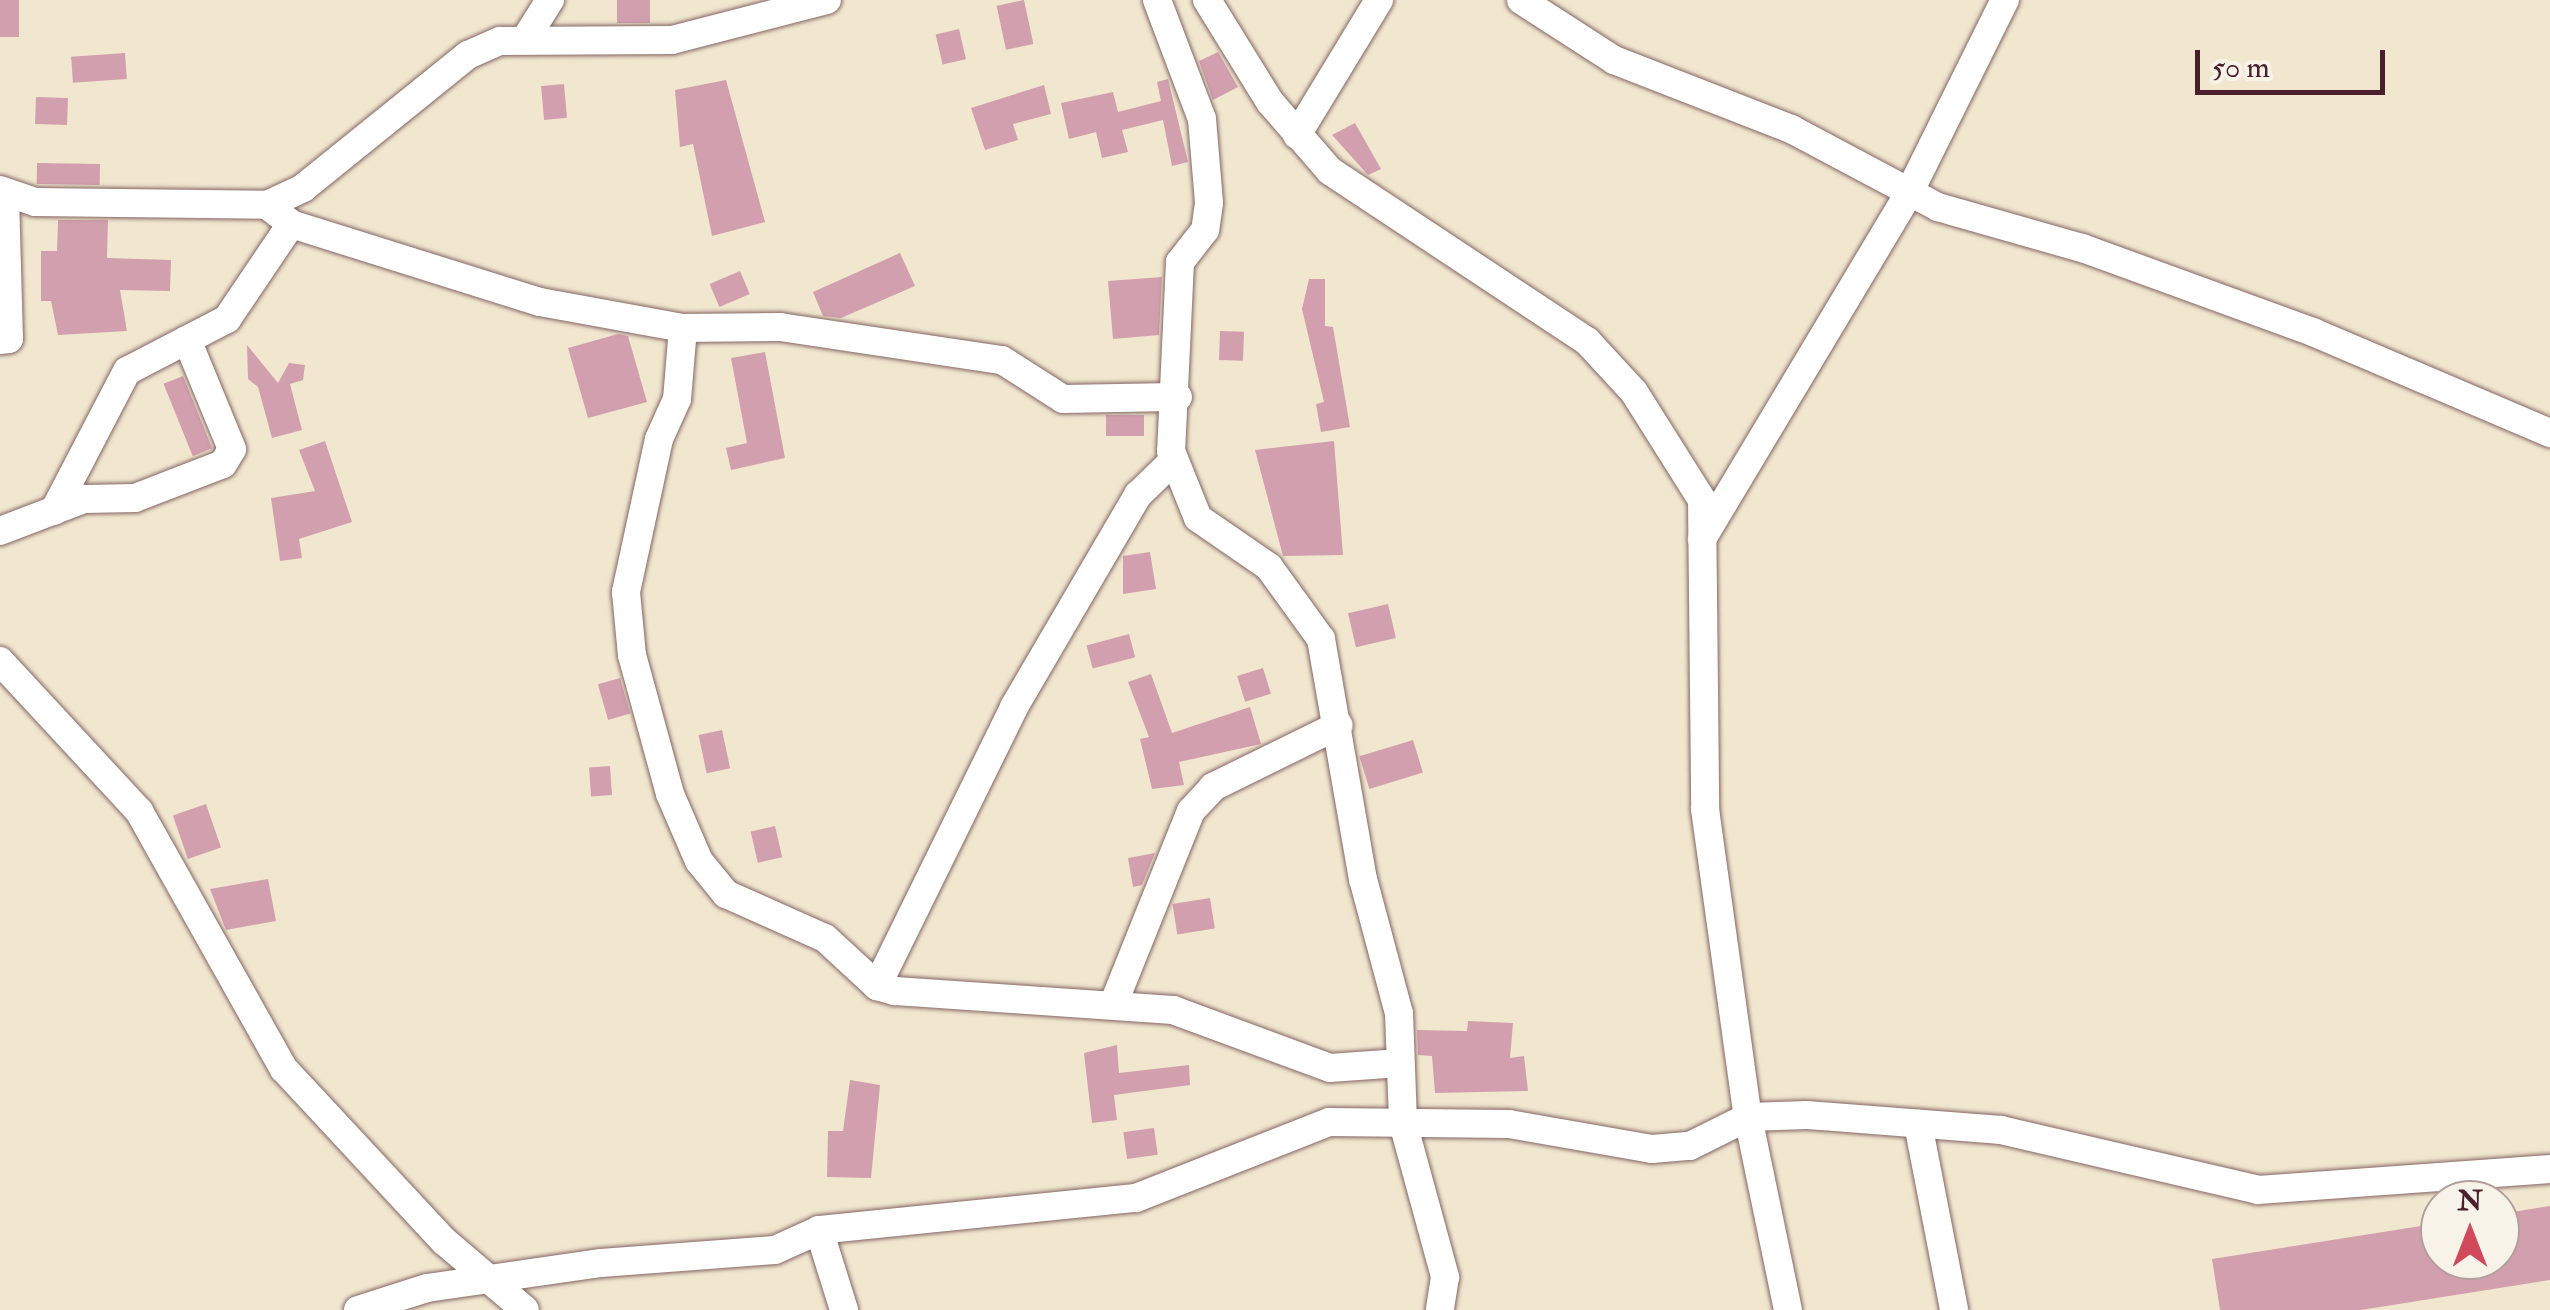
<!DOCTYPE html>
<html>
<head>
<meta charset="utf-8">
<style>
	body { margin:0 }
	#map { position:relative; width:2550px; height:1310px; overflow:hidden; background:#f1e7cf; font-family:"IM FELL Double Pica",serif }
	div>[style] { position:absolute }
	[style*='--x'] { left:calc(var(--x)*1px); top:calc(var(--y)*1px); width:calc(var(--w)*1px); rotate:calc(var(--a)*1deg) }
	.building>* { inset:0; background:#d29fae; transform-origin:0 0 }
	.roads { filter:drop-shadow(0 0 2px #846564) drop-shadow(0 0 2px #846564) }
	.minor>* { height:28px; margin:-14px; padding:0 14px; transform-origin:14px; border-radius:14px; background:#fff }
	span { translate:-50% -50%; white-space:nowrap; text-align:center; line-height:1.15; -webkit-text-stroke:8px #f7f3e8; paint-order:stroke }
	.north { position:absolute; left:2420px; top:1180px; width:100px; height:100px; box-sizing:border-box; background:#f7f3e8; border:2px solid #b29e9c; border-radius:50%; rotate:0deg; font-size:28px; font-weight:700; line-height:40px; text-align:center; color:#4a1f2b }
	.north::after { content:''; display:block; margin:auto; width:35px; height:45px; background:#d1495b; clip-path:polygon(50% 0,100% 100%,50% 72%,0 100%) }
	.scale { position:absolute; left:2195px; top:50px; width:190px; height:45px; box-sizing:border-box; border:5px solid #4a1f2b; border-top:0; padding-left:12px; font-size:30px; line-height:35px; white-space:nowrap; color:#4a1f2b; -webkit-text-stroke:8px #f7f3e8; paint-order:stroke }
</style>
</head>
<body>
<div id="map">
	<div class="building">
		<i style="left:0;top:0;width:19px;height:37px"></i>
		<i style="left:617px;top:0;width:33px;height:23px"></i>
		<i style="left:1024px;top:0;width:45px;height:28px;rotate:78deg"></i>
		<i style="left:959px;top:29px;width:31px;height:24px;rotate:77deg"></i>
		<i style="clip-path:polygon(1218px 52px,1238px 87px,1213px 100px,1199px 61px)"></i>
		<i style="left:125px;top:53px;width:26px;height:54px;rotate:86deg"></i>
		<i style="clip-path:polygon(1168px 79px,1188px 162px,1172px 166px,1163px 120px,1122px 130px,1128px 152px,1102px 158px,1096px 132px,1069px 139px,1061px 103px,1113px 92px,1118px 112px,1161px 101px,1157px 82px)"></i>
		<i style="clip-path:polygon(726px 80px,765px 222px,712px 236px,693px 144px,680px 147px,675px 90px)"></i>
		<i style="left:564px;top:84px;width:34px;height:23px;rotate:85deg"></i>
		<i style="clip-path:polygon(1044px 85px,1051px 114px,1013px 124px,1018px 140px,985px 150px,971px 108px)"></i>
		<i style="left:36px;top:97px;width:32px;height:27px;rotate:2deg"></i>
		<i style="clip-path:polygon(1355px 123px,1381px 169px,1368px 175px,1332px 135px)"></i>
		<i style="left:37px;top:163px;width:63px;height:21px;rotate:1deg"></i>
		<i style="clip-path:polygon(58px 220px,108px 220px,107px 258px,171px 260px,170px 291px,120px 290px,127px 331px,58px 335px,51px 301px,41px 301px,41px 251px,57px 251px)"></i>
		<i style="clip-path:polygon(900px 253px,915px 286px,841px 318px,823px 316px,813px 292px)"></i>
		<i style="left:740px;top:271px;width:25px;height:33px;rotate:67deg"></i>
		<i style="clip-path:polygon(1162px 277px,1159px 335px,1113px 339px,1108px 281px)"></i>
		<i style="clip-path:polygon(1309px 279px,1325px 279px,1325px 326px,1333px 327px,1350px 427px,1321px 432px,1316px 404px,1324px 402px,1302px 309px)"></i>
		<i style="left:1220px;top:331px;width:24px;height:29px;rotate:2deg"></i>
		<i style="clip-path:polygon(618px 334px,628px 336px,647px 402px,588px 418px,568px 348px)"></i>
		<i style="clip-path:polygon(247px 345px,278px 383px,289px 363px,305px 365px,303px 380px,290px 384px,302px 430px,272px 438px,258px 387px,248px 379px)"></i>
		<i style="clip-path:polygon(765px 352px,785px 458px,731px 470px,726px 448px,747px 443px,731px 358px)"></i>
		<i style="left:183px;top:376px;width:78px;height:21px;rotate:68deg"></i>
		<i style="left:1144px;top:415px;width:21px;height:38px;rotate:90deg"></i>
		<i style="clip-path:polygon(325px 441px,352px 522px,299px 539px,302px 558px,280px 561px,271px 498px,315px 491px,299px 450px)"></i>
		<i style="clip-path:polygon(1334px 441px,1343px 555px,1283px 556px,1255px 450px)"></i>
		<i style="clip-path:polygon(1150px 552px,1156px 589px,1123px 594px,1123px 556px)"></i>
		<i style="left:1388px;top:604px;width:35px;height:41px;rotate:77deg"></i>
		<i style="left:1129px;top:634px;width:24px;height:44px;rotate:75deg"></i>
		<i style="left:1263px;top:668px;width:27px;height:27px;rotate:73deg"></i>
		<i style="clip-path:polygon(1151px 674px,1172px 733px,1250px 707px,1261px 744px,1179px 762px,1184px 785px,1152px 789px,1140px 739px,1149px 737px,1128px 682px)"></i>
		<i style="left:620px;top:678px;width:37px;height:23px;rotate:74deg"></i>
		<i style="left:722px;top:730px;width:39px;height:24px;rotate:78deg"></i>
		<i style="left:1413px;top:740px;width:34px;height:56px;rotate:73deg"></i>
		<i style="left:610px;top:766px;width:29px;height:21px;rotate:86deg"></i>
		<i style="left:206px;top:804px;width:46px;height:35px;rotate:71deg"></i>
		<i style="left:775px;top:826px;width:32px;height:25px;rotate:77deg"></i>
		<i style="clip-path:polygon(1155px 853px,1142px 885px,1133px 887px,1128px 858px)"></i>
		<i style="clip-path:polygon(268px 879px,276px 921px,226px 930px,210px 889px)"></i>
		<i style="left:1210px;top:898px;width:31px;height:38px;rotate:81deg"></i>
		<i style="clip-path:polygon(1468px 1021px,1513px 1023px,1510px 1058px,1524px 1056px,1528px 1091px,1435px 1093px,1432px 1056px,1418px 1055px,1417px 1030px,1467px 1031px)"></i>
		<i style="clip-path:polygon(1117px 1045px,1119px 1073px,1189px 1065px,1190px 1085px,1114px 1095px,1117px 1120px,1092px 1123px,1084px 1053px)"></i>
		<i style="clip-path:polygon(850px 1080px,880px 1085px,871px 1178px,827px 1177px,828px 1131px,843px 1131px)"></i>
		<i style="left:1154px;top:1128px;width:27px;height:31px;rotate:82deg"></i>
		<i style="clip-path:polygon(2550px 1206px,2550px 1280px,2361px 1310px,2220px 1310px,2212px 1259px,2440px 1223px,2440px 1260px,2500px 1260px,2500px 1214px)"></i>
	</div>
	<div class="roads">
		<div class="minor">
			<i style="--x:1157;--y:0;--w:127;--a:69.3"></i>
			<i style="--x:1202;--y:119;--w:84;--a:85.2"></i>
			<i style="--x:1209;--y:203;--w:27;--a:98"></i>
			<i style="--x:1205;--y:230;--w:41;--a:128"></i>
			<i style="--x:1180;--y:262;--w:189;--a:92.7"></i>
			<i style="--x:1171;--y:451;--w:72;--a:68.1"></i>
			<i style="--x:1198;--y:518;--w:86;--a:34.6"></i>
			<i style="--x:1269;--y:567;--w:89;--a:54.2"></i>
			<i style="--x:1321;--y:639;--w:244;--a:80.1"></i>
			<i style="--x:1363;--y:879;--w:139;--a:75"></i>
			<i style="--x:1399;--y:1013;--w:110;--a:87.9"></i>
			<i style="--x:1403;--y:1123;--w:160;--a:74.7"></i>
			<i style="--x:1445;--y:1277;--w:33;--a:99"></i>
			<i style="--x:1207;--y:0;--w:120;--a:58.3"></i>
			<i style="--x:1270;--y:102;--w:91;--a:49"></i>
			<i style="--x:1330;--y:171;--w:308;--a:33.5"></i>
			<i style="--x:1587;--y:341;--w:69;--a:47.3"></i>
			<i style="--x:1634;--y:392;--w:128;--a:57.8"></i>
			<i style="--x:1702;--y:500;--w:309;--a:89.4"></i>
			<i style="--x:1705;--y:809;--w:311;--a:82.1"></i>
			<i style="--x:1748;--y:1117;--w:197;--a:78.3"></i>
			<i style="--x:1521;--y:0;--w:111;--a:32.8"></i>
			<i style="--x:1614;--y:60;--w:190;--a:21.3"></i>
			<i style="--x:1791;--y:129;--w:166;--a:28"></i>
			<i style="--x:1938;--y:207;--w:150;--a:15.9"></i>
			<i style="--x:2082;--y:248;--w:246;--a:20"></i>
			<i style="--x:2313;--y:332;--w:258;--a:23.1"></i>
			<i style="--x:526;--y:38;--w:45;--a:-57.7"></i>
			<i style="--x:1297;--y:135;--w:158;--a:-58.7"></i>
			<i style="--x:0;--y:190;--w:37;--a:19"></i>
			<i style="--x:35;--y:202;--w:232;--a:0.7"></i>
			<i style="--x:267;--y:205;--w:40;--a:-25"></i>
			<i style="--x:303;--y:188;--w:212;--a:-38.9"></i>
			<i style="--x:468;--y:55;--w:35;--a:-24"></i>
			<i style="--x:500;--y:41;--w:172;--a:-0.3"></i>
			<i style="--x:672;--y:40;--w:160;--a:-14.5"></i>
			<i style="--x:267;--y:205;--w:31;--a:38"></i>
			<i style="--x:291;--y:224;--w:261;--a:17.4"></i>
			<i style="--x:540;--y:302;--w:145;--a:10.3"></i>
			<i style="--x:683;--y:328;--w:97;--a:-0.6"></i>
			<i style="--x:780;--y:327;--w:224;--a:8.5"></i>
			<i style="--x:1002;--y:360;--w:72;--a:32.6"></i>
			<i style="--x:1063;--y:399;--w:115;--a:-1"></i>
			<i style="--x:683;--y:328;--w:71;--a:94.8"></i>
			<i style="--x:677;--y:399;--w:44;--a:114.2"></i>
			<i style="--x:659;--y:439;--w:157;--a:102.2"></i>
			<i style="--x:626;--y:592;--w:63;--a:84.6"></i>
			<i style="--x:632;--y:655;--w:144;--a:74.7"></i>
			<i style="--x:670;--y:794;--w:73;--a:66.6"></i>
			<i style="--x:699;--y:861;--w:43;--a:50.7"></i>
			<i style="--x:726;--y:894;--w:108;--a:24"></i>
			<i style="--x:825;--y:938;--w:71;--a:42.7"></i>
			<i style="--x:877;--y:986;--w:19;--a:16"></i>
			<i style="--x:895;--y:991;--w:279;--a:3.9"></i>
			<i style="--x:1173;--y:1010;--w:167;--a:20.3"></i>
			<i style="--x:1330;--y:1068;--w:70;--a:-4.1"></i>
			<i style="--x:0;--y:340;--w:9;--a:-6"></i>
			<i style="--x:9;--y:339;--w:147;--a:-91.6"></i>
			<i style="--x:54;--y:511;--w:158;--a:-62.5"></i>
			<i style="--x:127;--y:371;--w:113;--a:-27.5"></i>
			<i style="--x:227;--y:319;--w:115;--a:-56"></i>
			<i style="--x:0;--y:531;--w:90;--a:-20.9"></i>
			<i style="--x:84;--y:499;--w:51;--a:-1.1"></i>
			<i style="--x:135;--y:498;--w:94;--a:-21.1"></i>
			<i style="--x:223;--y:464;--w:17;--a:-59"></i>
			<i style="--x:232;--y:449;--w:118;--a:-112.4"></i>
			<i style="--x:1702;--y:539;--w:403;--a:-59.1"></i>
			<i style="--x:1909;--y:193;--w:216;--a:-63.6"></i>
			<i style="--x:0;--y:661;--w:205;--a:47.2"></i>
			<i style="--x:139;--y:811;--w:296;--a:60.7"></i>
			<i style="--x:284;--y:1069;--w:235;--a:47.1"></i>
			<i style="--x:444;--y:1241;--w:106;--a:40.4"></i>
			<i style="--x:877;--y:986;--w:311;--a:-63.8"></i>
			<i style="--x:1014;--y:707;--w:246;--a:-59.7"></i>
			<i style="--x:1138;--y:495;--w:50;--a:-44.2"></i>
			<i style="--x:1113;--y:1005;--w:209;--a:-68.1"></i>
			<i style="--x:1191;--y:811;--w:33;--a:-47"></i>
			<i style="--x:1213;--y:787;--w:140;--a:-26.2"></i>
			<i style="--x:1918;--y:1124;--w:189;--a:79"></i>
			<i style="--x:819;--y:1230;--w:84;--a:72.6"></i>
			<i style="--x:358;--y:1310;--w:72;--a:-17.7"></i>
			<i style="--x:427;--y:1288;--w:176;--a:-8.2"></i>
			<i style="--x:601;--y:1263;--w:174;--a:-4.3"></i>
			<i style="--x:775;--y:1250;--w:48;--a:-24.4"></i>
			<i style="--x:819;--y:1230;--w:319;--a:-5.8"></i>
			<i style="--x:1136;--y:1198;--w:207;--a:-21.5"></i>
			<i style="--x:1329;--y:1122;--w:180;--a:0.6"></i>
			<i style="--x:1509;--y:1124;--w:145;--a:9.9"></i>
			<i style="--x:1652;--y:1149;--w:38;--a:-5"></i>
			<i style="--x:1690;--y:1146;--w:65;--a:-26.6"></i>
			<i style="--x:1748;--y:1117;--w:59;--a:-1.9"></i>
			<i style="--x:1807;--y:1115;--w:195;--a:4.4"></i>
			<i style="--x:2001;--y:1130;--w:264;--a:13.1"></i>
			<i style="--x:2258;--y:1190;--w:293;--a:-4.1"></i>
		</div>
	</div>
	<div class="north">N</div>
	<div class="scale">50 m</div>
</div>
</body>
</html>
